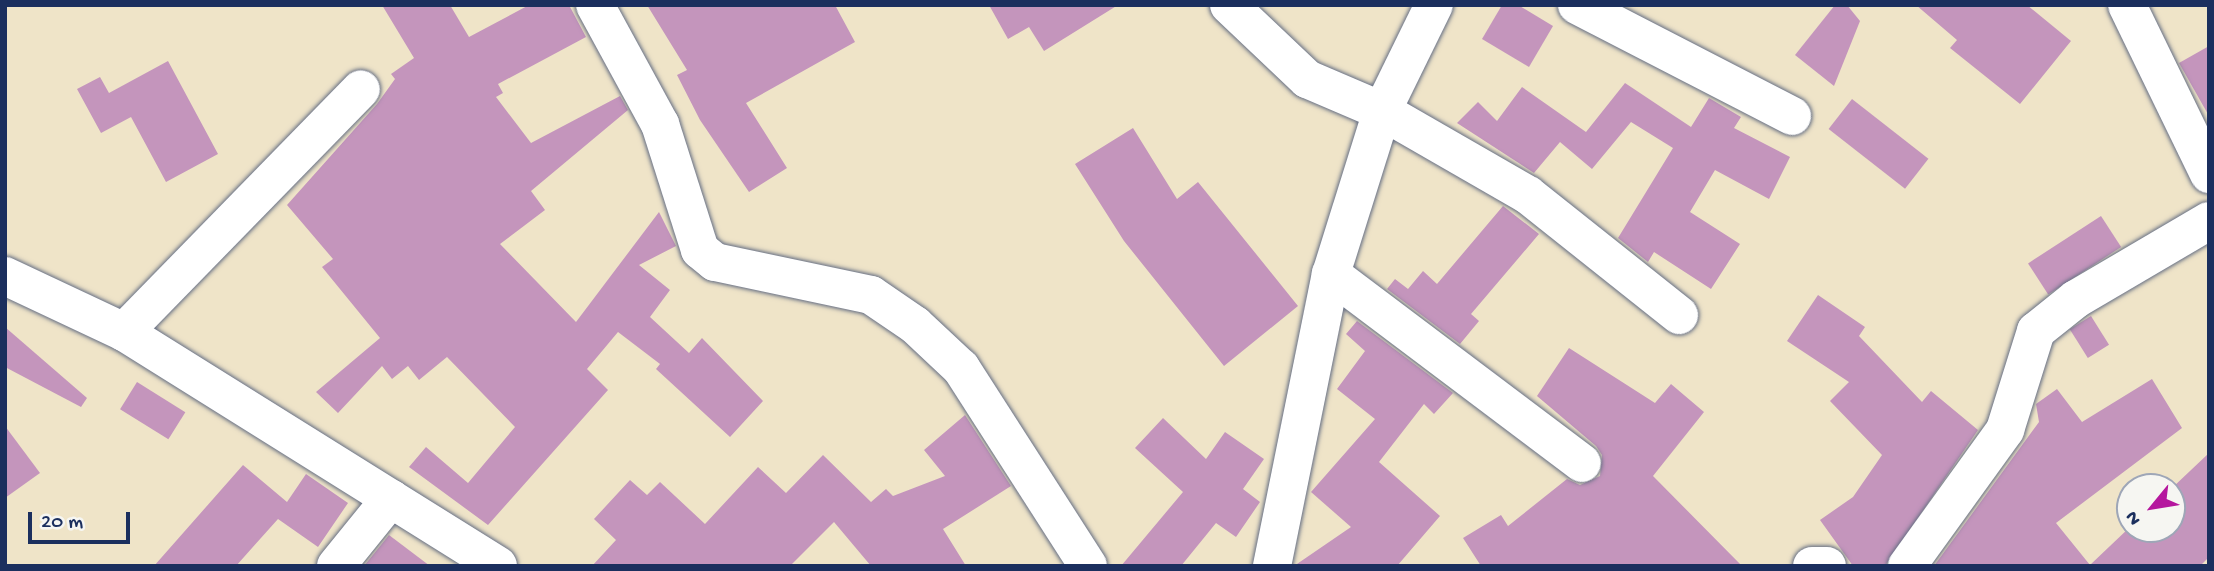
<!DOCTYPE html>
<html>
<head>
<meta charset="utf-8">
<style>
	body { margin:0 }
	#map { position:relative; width:2214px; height:571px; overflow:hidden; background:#efe4c8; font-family:"Gochi Hand",sans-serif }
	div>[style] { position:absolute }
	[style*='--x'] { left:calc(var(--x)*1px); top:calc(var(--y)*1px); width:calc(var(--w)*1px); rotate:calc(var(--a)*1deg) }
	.building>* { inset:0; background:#c495bc; transform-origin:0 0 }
	.roads { filter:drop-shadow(0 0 2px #656e83) drop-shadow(0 0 2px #656e83) }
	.street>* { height:38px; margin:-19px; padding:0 19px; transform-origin:19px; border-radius:19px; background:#fff }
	span { translate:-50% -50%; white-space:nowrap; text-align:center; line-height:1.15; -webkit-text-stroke:5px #f6f6f2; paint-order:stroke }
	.frame { position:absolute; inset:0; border:7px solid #1b2f5e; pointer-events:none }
	.north { position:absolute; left:2116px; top:473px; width:70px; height:70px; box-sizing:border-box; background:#f6f6f2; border:2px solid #9ea6b7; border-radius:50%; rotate:240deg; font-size:19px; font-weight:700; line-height:28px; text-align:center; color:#1b2f5e }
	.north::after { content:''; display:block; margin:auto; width:24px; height:32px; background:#b5179e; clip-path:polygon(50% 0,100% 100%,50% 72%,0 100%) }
	.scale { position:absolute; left:28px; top:512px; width:102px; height:32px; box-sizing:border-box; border:4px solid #1b2f5e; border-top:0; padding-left:9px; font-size:21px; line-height:24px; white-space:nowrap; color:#1b2f5e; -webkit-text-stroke:5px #f6f6f2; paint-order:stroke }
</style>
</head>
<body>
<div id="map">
	<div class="building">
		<i style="clip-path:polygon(382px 5px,450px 5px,469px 37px,529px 5px,569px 5px,586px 37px,498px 84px,503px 93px,496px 97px,531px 143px,620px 96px,628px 110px,531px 191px,545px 210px,500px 244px,576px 322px,659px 212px,676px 246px,639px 265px,670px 290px,650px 317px,689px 353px,702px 338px,763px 401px,730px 437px,656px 369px,660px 364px,618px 332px,587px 369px,608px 390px,488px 525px,409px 467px,426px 447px,468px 483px,515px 427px,447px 357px,419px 380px,408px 366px,392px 379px,382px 366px,338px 413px,316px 392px,380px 338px,322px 267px,333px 259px,287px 205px,377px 104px,395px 79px,391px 74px,414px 58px)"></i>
		<i style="clip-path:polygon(647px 5px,835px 5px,855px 42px,746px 103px,787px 168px,749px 192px,700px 120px,677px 75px,687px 70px)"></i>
		<i style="clip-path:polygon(989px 5px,1118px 5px,1044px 51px,1029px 27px,1008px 39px)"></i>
		<i style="clip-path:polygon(1502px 5px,1518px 5px,1553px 26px,1529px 67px,1482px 39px)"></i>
		<i style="clip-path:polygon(1835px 5px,1847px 5px,1860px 21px,1834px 86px,1795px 55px)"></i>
		<i style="clip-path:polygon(1916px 5px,2027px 5px,2071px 41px,2020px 104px,1950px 48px,1957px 40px)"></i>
		<i style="clip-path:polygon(2209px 46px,2209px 116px,2179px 63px)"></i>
		<i style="clip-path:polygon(168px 61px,218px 154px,166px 182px,131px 117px,101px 133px,77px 89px,100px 77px,109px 93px)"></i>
		<i style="clip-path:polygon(1625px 83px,1691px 127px,1709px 98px,1741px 117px,1734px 128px,1790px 157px,1769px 199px,1715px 170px,1690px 212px,1740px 244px,1711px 289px,1654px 252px,1648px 262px,1618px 238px,1673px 148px,1631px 122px,1592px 169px,1560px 142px,1534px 173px,1457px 123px,1478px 102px,1497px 121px,1522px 87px,1586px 132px)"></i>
		<i style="left:1852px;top:99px;width:97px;height:38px;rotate:38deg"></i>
		<i style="clip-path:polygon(1133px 128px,1177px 199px,1198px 182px,1298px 306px,1224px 366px,1124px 241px,1075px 164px)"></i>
		<i style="clip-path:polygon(1503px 206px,1539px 234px,1471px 314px,1479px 321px,1460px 344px,1387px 289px,1395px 279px,1408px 289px,1423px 271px,1437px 284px)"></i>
		<i style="left:2101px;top:216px;width:37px;height:87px;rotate:57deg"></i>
		<i style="clip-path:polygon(1818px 295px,1865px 327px,1859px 336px,1922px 402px,1931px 391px,1978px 430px,1885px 566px,1853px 566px,1820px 520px,1853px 497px,1882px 455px,1830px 401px,1849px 382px,1787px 341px)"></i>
		<i style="left:2091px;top:316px;width:34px;height:25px;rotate:58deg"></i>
		<i style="clip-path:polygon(1357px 321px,1453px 393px,1434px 414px,1424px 404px,1379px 462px,1440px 516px,1397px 566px,1294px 566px,1351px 527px,1311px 492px,1375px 419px,1337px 389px,1365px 351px,1346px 334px)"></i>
		<i style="clip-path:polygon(5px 327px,87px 398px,81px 407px,5px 367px)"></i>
		<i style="clip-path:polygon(1569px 348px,1655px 403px,1671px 384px,1704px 412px,1653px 476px,1742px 566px,1481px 566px,1463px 538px,1501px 515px,1508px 526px,1567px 479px,1580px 485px,1600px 476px,1602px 455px,1596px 446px,1537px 396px)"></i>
		<i style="clip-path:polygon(2152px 379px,2182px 428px,2056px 523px,2090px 565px,2130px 527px,2172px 529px,2172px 488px,2209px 453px,2209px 557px,2200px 566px,1934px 566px,2039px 422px,2036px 404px,2057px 389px,2082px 422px)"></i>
		<i style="left:137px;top:382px;width:57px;height:32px;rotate:32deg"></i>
		<i style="clip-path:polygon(965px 415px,1011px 486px,943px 529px,966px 566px,871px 566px,834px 522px,790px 566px,592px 566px,616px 540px,594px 519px,630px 480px,647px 495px,660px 482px,705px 524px,758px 467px,786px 493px,823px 455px,871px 502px,886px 489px,893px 496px,945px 476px,924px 450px)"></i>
		<i style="clip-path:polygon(1163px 418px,1206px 459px,1225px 432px,1264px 459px,1243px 489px,1260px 502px,1236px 537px,1216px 523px,1181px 566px,1121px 566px,1183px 492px,1135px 448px)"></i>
		<i style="clip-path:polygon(5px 426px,40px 473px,5px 498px)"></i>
		<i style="clip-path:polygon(243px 465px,287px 502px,306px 474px,348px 503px,318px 547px,278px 519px,236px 566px,154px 566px)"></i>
		<i style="clip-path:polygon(389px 535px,430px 566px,364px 566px)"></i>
	</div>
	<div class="roads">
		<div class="street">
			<i style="--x:595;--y:5;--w:136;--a:61.4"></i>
			<i style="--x:660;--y:124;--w:132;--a:72.4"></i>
			<i style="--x:700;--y:250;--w:19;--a:39"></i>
			<i style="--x:715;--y:262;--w:159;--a:11.9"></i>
			<i style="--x:871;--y:295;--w:53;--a:34.3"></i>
			<i style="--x:915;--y:325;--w:63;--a:43.1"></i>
			<i style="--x:961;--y:368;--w:235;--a:57.3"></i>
			<i style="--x:1229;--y:5;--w:108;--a:43.5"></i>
			<i style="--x:1307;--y:79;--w:82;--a:23.1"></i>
			<i style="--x:1382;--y:111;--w:168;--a:29.9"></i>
			<i style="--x:1528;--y:195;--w:193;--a:38.5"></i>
			<i style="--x:1577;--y:5;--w:242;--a:27.3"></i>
			<i style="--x:2127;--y:5;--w:188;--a:64.1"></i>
			<i style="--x:1331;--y:274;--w:314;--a:37"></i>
			<i style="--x:5;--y:276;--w:132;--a:25.2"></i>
			<i style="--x:124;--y:332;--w:441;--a:32"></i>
			<i style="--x:124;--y:332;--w:339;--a:-45.7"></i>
			<i style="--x:336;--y:566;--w:87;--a:-51"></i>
			<i style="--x:1272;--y:566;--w:298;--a:-78.6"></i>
			<i style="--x:1331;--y:274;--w:171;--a:-72.6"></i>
			<i style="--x:1382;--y:111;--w:118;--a:-63.9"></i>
			<i style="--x:1812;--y:566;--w:15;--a:0"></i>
			<i style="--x:1907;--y:566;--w:168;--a:-54.2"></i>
			<i style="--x:2005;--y:430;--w:104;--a:-72.6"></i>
			<i style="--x:2036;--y:331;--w:51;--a:-38.7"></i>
			<i style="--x:2076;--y:299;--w:154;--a:-30.4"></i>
		</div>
	</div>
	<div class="frame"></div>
	<div class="north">N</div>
	<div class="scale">20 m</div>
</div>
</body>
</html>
